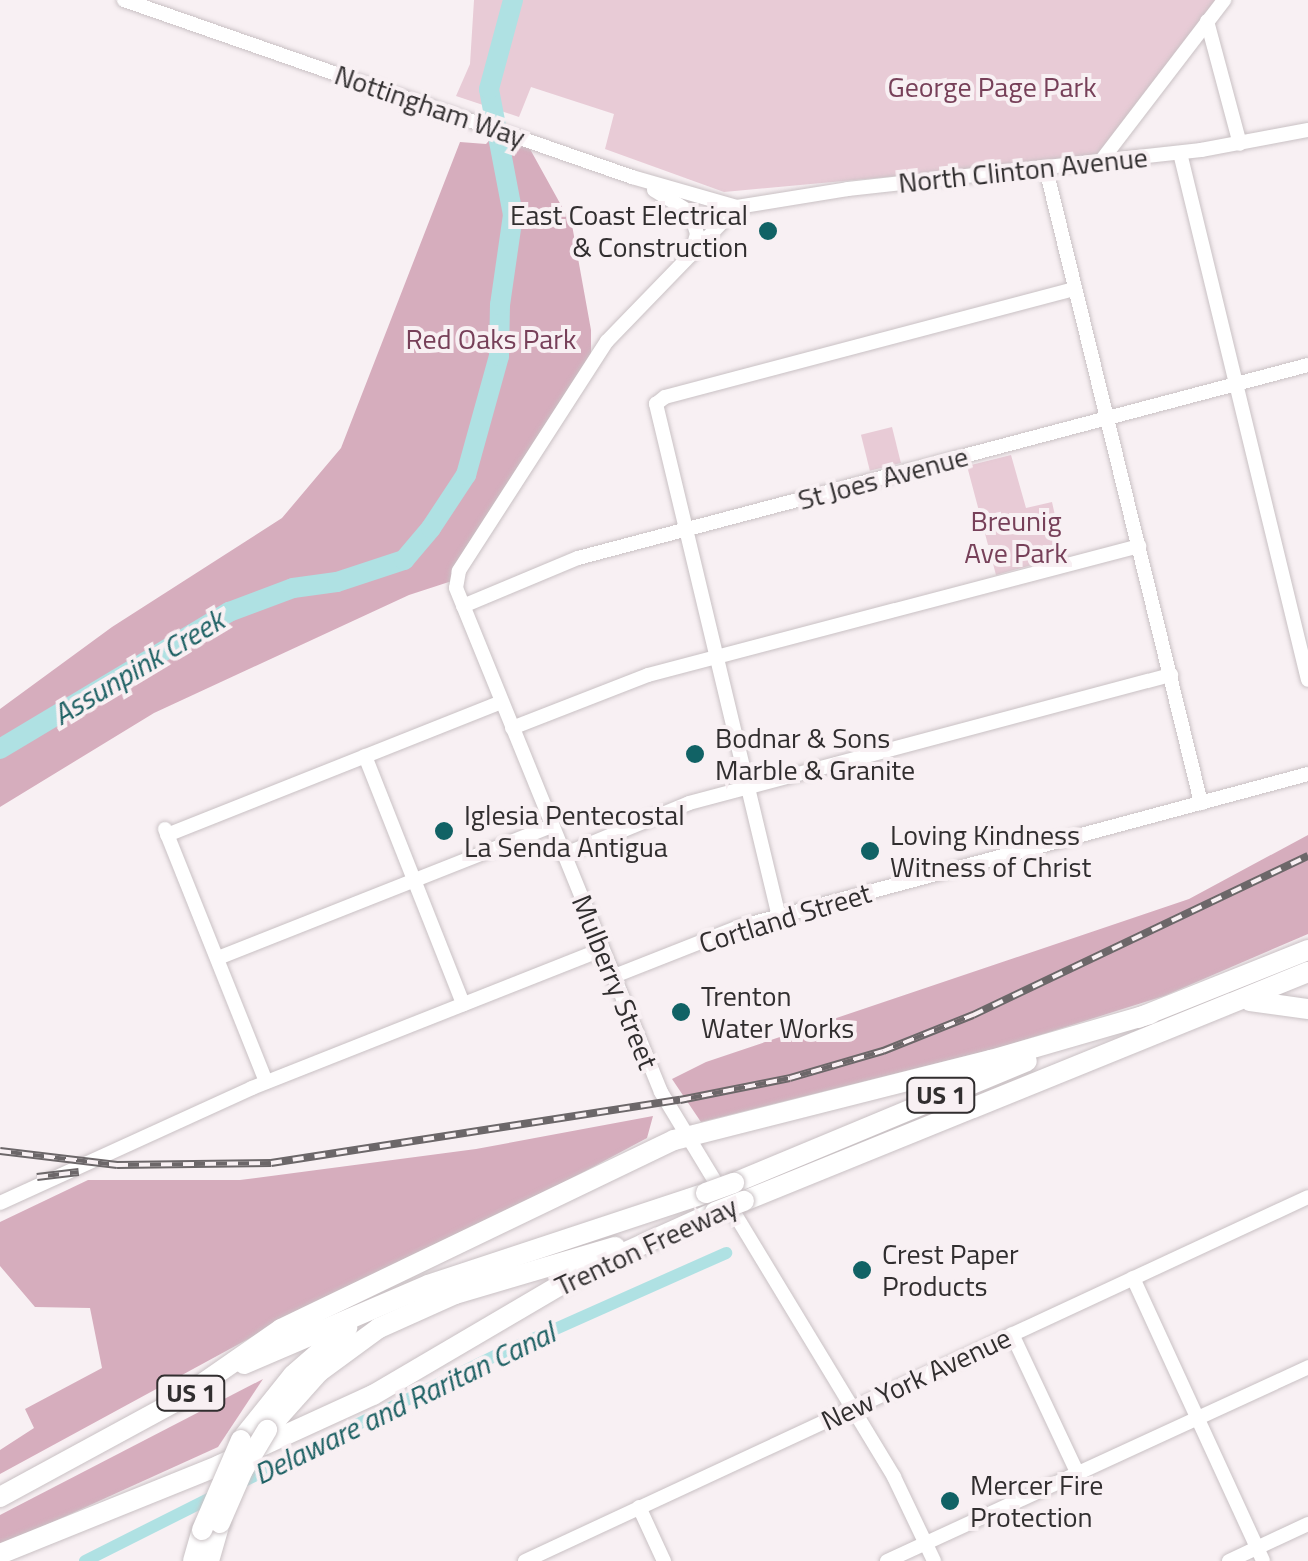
<!DOCTYPE html>
<html>
<head>
<meta charset="utf-8">
<style>
	body { margin:0 }
	#map { position:relative; width:1308px; height:1561px; overflow:hidden; background:#f8f0f3; font-family:"Titillium Web",sans-serif }
	div>[style] { position:absolute }
	[style*='--x'] { left:calc(var(--x)*1px); top:calc(var(--y)*1px); width:calc(var(--w)*1px); rotate:calc(var(--a)*1deg) }
	.green>* { inset:0; background:#e8cbd6; transform-origin:0 0 }
	.forest>* { inset:0; background:#d6adbd }
	.canal>* { height:12px; margin:-6px; padding:0 6px; transform-origin:6px; border-radius:6px; background:#afe1e3 }
	.river>* { height:20px; margin:-10px; padding:0 10px; transform-origin:10px; border-radius:10px; background:#afe1e3 }
	.roads { filter:drop-shadow(0 0 2px #c9c1c4) drop-shadow(0 0 2px #c9c1c4) }
	.minor>* { height:14px; margin:-7px; padding:0 7px; transform-origin:7px; border-radius:7px; background:#fff }
	.highway>* { height:20px; margin:-10px; padding:0 10px; transform-origin:10px; border-radius:10px; background:#fff }
	.rail>* { height:8px; margin-top:-4px; transform-origin:0; background:repeating-linear-gradient(90deg,#f8f0f3 0 11px,#6c6769 0 22px); box-sizing:border-box; border-block:2px solid #6c6769 }
	.bridges { filter:drop-shadow(0 0 2px #c9c1c4) drop-shadow(0 0 2px #c9c1c4) }
	.highway-bridge>* { height:20px; margin:-10px; padding:0 10px; transform-origin:10px; border-radius:10px; background:#fff }
	.dots>* { width:28px; height:28px; translate:-50% -50%; box-sizing:border-box; border:5px solid #f8f0f3; border-radius:50% }
	span { translate:-50% -50%; white-space:nowrap; text-align:center; line-height:1.15; -webkit-text-stroke:8px #f8f0f3; paint-order:stroke }
	.shield-label span { padding:2px 8px; background:#f8f0f3; border:2px solid; border-radius:8px; -webkit-text-stroke-width:0 }
	.shield-label { font-size:25px; color:#312e2f; font-weight:700 }
	.park-label { font-size:28px; color:#774059 }
	.street-label { font-size:28px; color:#312e2f }
	.poi-label { font-size:28px; color:#312e2f }
	.right { translate:-100% -50%; text-align:right }
	.left { translate:0 -50%; text-align:left }
	.water-label { font-size:30px; color:#1e6164; font-style:italic }
</style>
</head>
<body>
<div id="map">
	<div class="green">
		<i style="clip-path:polygon(474px 0,1218px 0,1219px 6px,1110px 162px,899px 185px,898px 176px,724px 192px,605px 149px,614px 114px,531px 87px,519px 117px,456px 96px,470px 64px)"></i>
		<i style="left:892px;top:427px;width:37px;height:32px;rotate:76deg"></i>
		<i style="clip-path:polygon(1011px 455px,1026px 508px,1052px 502px,1064px 556px,996px 575px,967px 466px)"></i>
	</div>
	<div class="forest">
		<i style="clip-path:polygon(500px 123px,525px 140px,572px 225px,591px 330px,591px 369px,455px 580px,409px 595px,154px 713px,0 807px,0 709px,112px 627px,282px 518px,341px 448px,460px 142px,486px 144px,500px 129px)"></i>
		<i style="clip-path:polygon(1308px 835px,1308px 934px,1164px 996px,1002px 1047px,701px 1122px,672px 1079px,706px 1062px,1189px 899px)"></i>
		<i style="clip-path:polygon(653px 1116px,647px 1138px,533px 1199px,283px 1320px,0 1474px,0 1450px,34px 1428px,25px 1409px,102px 1368px,90px 1308px,35px 1307px,0 1266px,0 1222px,88px 1180px,240px 1180px,476px 1149px)"></i>
		<i style="clip-path:polygon(263px 1379px,218px 1447px,0 1546px,0 1515px)"></i>
	</div>
	<div class="canal">
		<i style="--x:236;--y:1485;--w:292;--a:-26.5"></i>
		<i style="--x:497;--y:1355;--w:251;--a:-24"></i>
		<i style="--x:85;--y:1561;--w:149;--a:-26.7"></i>
	</div>
	<div class="river">
		<i style="--x:0;--y:749;--w:267;--a:-30.9"></i>
		<i style="--x:229;--y:612;--w:68;--a:-20.6"></i>
		<i style="--x:293;--y:588;--w:44;--a:-7.8"></i>
		<i style="--x:337;--y:582;--w:71;--a:-18.2"></i>
		<i style="--x:404;--y:560;--w:42;--a:-49.8"></i>
		<i style="--x:431;--y:528;--w:64;--a:-56.6"></i>
		<i style="--x:466;--y:475;--w:123;--a:-74.5"></i>
		<i style="--x:499;--y:356;--w:51;--a:-88.9"></i>
		<i style="--x:500;--y:305;--w:91;--a:-81.8"></i>
		<i style="--x:513;--y:215;--w:128;--a:-100.8"></i>
		<i style="--x:489;--y:89;--w:92;--a:-74.9"></i>
	</div>
	<div class="roads">
		<div class="minor">
			<i style="--x:124;--y:0;--w:538;--a:19.21"></i>
			<i style="--x:632;--y:177;--w:109;--a:15.9"></i>
			<i style="--x:737;--y:207;--w:112;--a:-9.2"></i>
			<i style="--x:848;--y:189;--w:355;--a:-6.3"></i>
			<i style="--x:1201;--y:150;--w:109;--a:-10.6"></i>
			<i style="--x:1207;--y:21;--w:127;--a:75"></i>
			<i style="--x:1180;--y:153;--w:542;--a:76.35"></i>
			<i style="--x:1101;--y:161;--w:203;--a:-52.6"></i>
			<i style="--x:1046;--y:169;--w:653;--a:76.26"></i>
			<i style="--x:654;--y:190;--w:42;--a:31.4"></i>
			<i style="--x:690;--y:212;--w:23;--a:72"></i>
			<i style="--x:697;--y:234;--w:22;--a:106"></i>
			<i style="--x:737;--y:207;--w:187;--a:134.1"></i>
			<i style="--x:607;--y:341;--w:274;--a:122.8"></i>
			<i style="--x:459;--y:571;--w:17;--a:100"></i>
			<i style="--x:456;--y:588;--w:544;--a:67.87"></i>
			<i style="--x:661;--y:1092;--w:450;--a:58.8"></i>
			<i style="--x:894;--y:1477;--w:93;--a:64.5"></i>
			<i style="--x:463;--y:606;--w:125;--a:-22.7"></i>
			<i style="--x:578;--y:558;--w:755;--a:-14.81"></i>
			<i style="--x:512;--y:728;--w:146;--a:-21.3"></i>
			<i style="--x:648;--y:675;--w:508;--a:-14.72"></i>
			<i style="--x:365;--y:756;--w:267;--a:68.4"></i>
			<i style="--x:165;--y:829;--w:272;--a:68.2"></i>
			<i style="--x:167;--y:835;--w:360;--a:-21.7"></i>
			<i style="--x:563;--y:855;--w:136;--a:-22.4"></i>
			<i style="--x:689;--y:803;--w:499;--a:-14.9"></i>
			<i style="--x:779;--y:917;--w:528;--a:-103.48"></i>
			<i style="--x:656;--y:404;--w:11;--a:-38"></i>
			<i style="--x:665;--y:397;--w:424;--a:-14.8"></i>
			<i style="--x:218;--y:958;--w:358;--a:-21.6"></i>
			<i style="--x:612;--y:977;--w:136;--a:-21.5"></i>
			<i style="--x:739;--y:927;--w:589;--a:-15.05"></i>
			<i style="--x:0;--y:1203;--w:277;--a:-24.5"></i>
			<i style="--x:252;--y:1088;--w:375;--a:-21.6"></i>
			<i style="--x:1133;--y:1278;--w:311;--a:65.3"></i>
			<i style="--x:1012;--y:1334;--w:153;--a:64.8"></i>
			<i style="--x:639;--y:1507;--w:60;--a:65.2"></i>
			<i style="--x:525;--y:1561;--w:863;--a:-24.93"></i>
			<i style="--x:887;--y:1561;--w:464;--a:-24.7"></i>
			<i style="--x:1229;--y:1561;--w:87;--a:-25.1"></i>
		</div>
		<div class="highway">
			<i style="--x:1250;--y:1001;--w:59;--a:7.9"></i>
			<i style="--x:1138;--y:1018;--w:183;--a:-21.8"></i>
			<i style="--x:734;--y:1183;--w:317;--a:-22.6"></i>
			<i style="--x:744;--y:1201;--w:609;--a:-22.1"></i>
			<i style="--x:244;--y:1364;--w:200;--a:-23.2"></i>
			<i style="--x:428;--y:1285;--w:293;--a:-18.3"></i>
			<i style="--x:176;--y:1402;--w:128;--a:-34.8"></i>
			<i style="--x:281;--y:1329;--w:436;--a:-25.7"></i>
			<i style="--x:674;--y:1140;--w:327;--a:-14.2"></i>
			<i style="--x:991;--y:1060;--w:166;--a:-16.1"></i>
			<i style="--x:267;--y:1430;--w:78;--a:-48.1"></i>
			<i style="--x:319;--y:1372;--w:74;--a:-36.3"></i>
			<i style="--x:379;--y:1328;--w:83;--a:-24.1"></i>
			<i style="--x:455;--y:1294;--w:167;--a:-16.4"></i>
			<i style="--x:241;--y:1440;--w:83;--a:-51.3"></i>
			<i style="--x:293;--y:1375;--w:72;--a:-41"></i>
			<i style="--x:0;--y:1497;--w:209;--a:-28.5"></i>
			<i style="--x:0;--y:1554;--w:237;--a:-22"></i>
			<i style="--x:220;--y:1465;--w:168;--a:-24.6"></i>
			<i style="--x:373;--y:1395;--w:249;--a:-30.4"></i>
			<i style="--x:588;--y:1269;--w:139;--a:-24.2"></i>
			<i style="--x:193;--y:1561;--w:32;--a:-74"></i>
			<i style="--x:209;--y:1561;--w:40;--a:-74"></i>
		</div>
	</div>
	<div class="rail">
		<i style="--x:0;--y:1151;--w:118;--a:6.8"></i>
		<i style="--x:117;--y:1165;--w:154;--a:-0.7"></i>
		<i style="--x:271;--y:1163;--w:414;--a:-8.8"></i>
		<i style="--x:680;--y:1100;--w:112;--a:-11.3"></i>
		<i style="--x:790;--y:1078;--w:97;--a:-16.2"></i>
		<i style="--x:883;--y:1051;--w:97;--a:-21.8"></i>
		<i style="--x:973;--y:1015;--w:371;--a:-25.4"></i>
		<i style="--x:37;--y:1177;--w:42;--a:-6.8"></i>
	</div>
	<div class="bridges">
		<div class="highway-bridge">
			<i style="--x:706;--y:1193;--w:30;--a:-20"></i>
			<i style="--x:715;--y:1212;--w:31;--a:-21"></i>
			<i style="--x:220;--y:1523;--w:58;--a:-66.5"></i>
			<i style="--x:243;--y:1470;--w:47;--a:-59"></i>
			<i style="--x:202;--y:1530;--w:98;--a:-66.6"></i>
		</div>
	</div>
	<div class="dots">
		<i style="left:768px;top:231px;background:#116265"></i>
		<i style="left:695px;top:754px;background:#116265"></i>
		<i style="left:444px;top:831px;background:#116265"></i>
		<i style="left:870px;top:851px;background:#116265"></i>
		<i style="left:681px;top:1012px;background:#116265"></i>
		<i style="left:862px;top:1270px;background:#116265"></i>
		<i style="left:950px;top:1501px;background:#116265"></i>
	</div>
	<div class="shield-label">
		<span style="left:941px;top:1095px">US 1</span>
		<span style="left:191px;top:1393px">US 1</span>
	</div>
	<div class="park-label">
		<span style="left:992px;top:87px">George Page Park</span>
		<span style="left:491px;top:339px">Red Oaks Park</span>
		<span style="left:1016px;top:537px">Breunig<br>Ave Park</span>
	</div>
	<div class="street-label">
		<span style="left:430px;top:106px;rotate:19deg">Nottingham Way</span>
		<span style="left:1023px;top:170px;rotate:-6deg">North Clinton Avenue</span>
		<span style="left:883px;top:478px;rotate:-15deg">St Joes Avenue</span>
		<span style="left:785px;top:918px;rotate:-17deg">Cortland Street</span>
		<span style="left:615px;top:982px;rotate:68deg">Mulberry Street</span>
		<span style="left:646px;top:1246px;rotate:-25deg">Trenton Freeway</span>
		<span style="left:916px;top:1379px;rotate:-25deg">New York Avenue</span>
	</div>
	<div class="poi-label">
		<span class="right" style="left:748px;top:231px">East Coast Electrical<br>&amp; Construction</span>
		<span class="left" style="left:715px;top:754px">Bodnar &amp; Sons<br>Marble &amp; Granite</span>
		<span class="left" style="left:464px;top:831px">Iglesia Pentecostal<br>La Senda Antigua</span>
		<span class="left" style="left:890px;top:851px">Loving Kindness<br>Witness of Christ</span>
		<span class="left" style="left:701px;top:1012px">Trenton<br>Water Works</span>
		<span class="left" style="left:882px;top:1270px">Crest Paper<br>Products</span>
		<span class="left" style="left:970px;top:1501px">Mercer Fire<br>Protection</span>
	</div>
	<div class="water-label">
		<span style="left:138px;top:667px;rotate:-31deg">Assunpink Creek</span>
		<span style="left:404px;top:1403px;rotate:-26deg">Delaware and Raritan Canal</span>
	</div>
</div>
</body>
</html>
